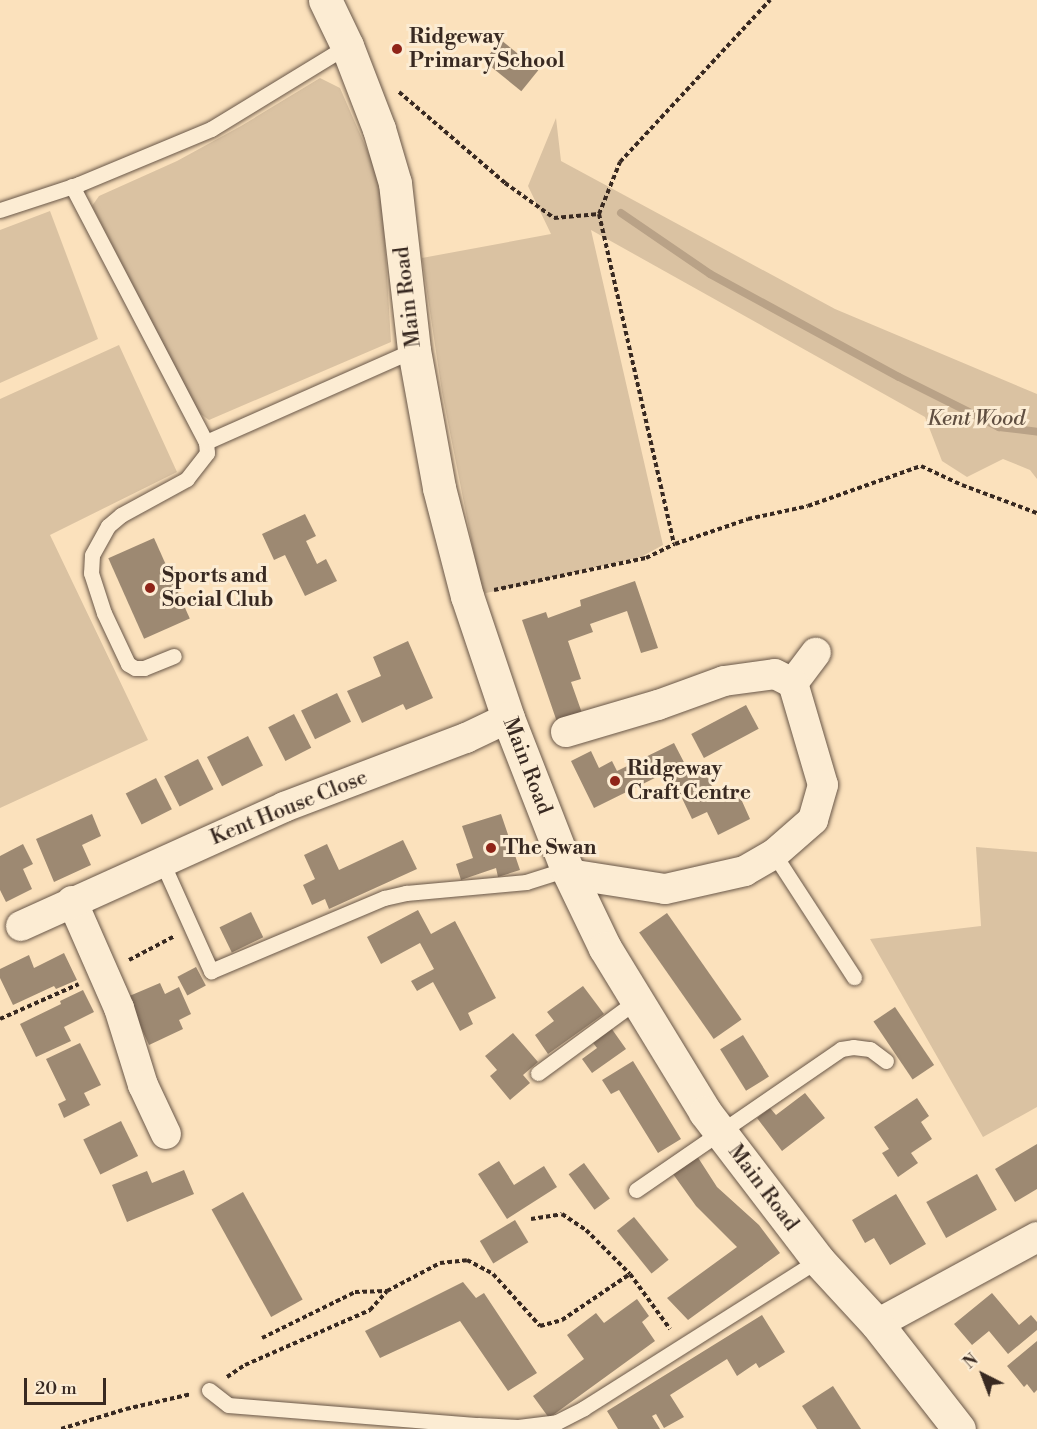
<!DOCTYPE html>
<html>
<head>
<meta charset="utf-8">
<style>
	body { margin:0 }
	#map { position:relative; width:1037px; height:1429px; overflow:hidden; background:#fbe1bc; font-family:"Libre Bodoni",serif }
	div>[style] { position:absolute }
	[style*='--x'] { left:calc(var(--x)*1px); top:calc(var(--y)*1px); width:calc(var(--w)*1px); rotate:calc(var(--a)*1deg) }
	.green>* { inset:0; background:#dac2a2 }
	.stream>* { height:8px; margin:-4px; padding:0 4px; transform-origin:4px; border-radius:4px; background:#b9a287 }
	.building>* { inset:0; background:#9d8972; transform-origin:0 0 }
	.path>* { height:4px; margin-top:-2px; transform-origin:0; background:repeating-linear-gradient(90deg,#382921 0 4.5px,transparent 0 7.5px) }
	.roads { filter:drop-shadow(0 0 2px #695748) drop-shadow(0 0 2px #695748) }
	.lane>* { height:15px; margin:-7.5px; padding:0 7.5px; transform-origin:7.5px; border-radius:7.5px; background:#fcecd3 }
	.street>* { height:30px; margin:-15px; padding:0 15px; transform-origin:15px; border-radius:15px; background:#fcecd3 }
	.secondary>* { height:33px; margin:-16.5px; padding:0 16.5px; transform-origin:16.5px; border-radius:16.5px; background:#fcecd3 }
	.dots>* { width:16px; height:16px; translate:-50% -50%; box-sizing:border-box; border:3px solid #fcecd3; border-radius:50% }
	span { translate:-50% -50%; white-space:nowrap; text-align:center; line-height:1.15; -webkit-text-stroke:6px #fcecd3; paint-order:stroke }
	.poi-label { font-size:21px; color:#382921; font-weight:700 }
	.left { translate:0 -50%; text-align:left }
	.street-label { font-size:21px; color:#382921 }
	.park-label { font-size:21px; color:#604f41; font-style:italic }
	.north { position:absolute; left:953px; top:1345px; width:60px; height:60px; -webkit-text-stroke:4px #fcecd3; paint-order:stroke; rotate:318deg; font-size:16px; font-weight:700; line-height:24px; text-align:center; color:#382921 }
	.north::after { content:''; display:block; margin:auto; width:21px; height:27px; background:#382921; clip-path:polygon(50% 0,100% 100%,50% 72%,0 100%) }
	.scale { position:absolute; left:24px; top:1378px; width:82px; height:27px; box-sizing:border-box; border:3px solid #382921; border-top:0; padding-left:8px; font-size:18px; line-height:21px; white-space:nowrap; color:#382921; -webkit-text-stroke:4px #fcecd3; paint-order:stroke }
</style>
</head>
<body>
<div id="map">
	<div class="green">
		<i style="clip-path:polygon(320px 78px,340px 88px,378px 175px,382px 193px,391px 342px,209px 420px,198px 412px,92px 206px,99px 196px,177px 161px,241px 126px)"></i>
		<i style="clip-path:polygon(556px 118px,561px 161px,835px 309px,1037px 394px,1037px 479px,1030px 470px,1003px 459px,967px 477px,942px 461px,925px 417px,591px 230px,663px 545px,641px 557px,482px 594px,442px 392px,422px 258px,551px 234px,528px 186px)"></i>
		<i style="clip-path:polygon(50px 211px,98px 339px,0 383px,0 230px)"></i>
		<i style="clip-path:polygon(119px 345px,177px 472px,50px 535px,148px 740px,0 808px,0 399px)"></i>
		<i style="clip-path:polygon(976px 847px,1037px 852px,1037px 1107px,983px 1137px,870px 939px,981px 926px)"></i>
	</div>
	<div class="stream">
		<i style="--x:621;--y:213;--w:108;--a:34.4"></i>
		<i style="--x:710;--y:274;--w:215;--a:28.6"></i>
		<i style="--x:899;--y:377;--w:112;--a:26.6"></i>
		<i style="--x:999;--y:427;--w:38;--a:7"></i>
	</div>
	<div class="building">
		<i style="left:501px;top:40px;width:48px;height:27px;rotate:39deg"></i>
		<i style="clip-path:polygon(305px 514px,316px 536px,306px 541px,317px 564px,326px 559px,337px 581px,305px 596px,285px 555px,274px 560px,262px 534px)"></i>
		<i style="left:154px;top:538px;width:88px;height:50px;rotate:66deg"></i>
		<i style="clip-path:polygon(635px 581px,658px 648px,641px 653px,627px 611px,590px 624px,593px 632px,568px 641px,581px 679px,571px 682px,582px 713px,557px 722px,522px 620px,546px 612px,548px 618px,581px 606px,580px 600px)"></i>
		<i style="clip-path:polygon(408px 641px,433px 698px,406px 710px,403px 704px,362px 723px,347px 691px,381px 676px,373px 657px)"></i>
		<i style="left:337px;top:693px;width:32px;height:40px;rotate:64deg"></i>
		<i style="left:746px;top:705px;width:27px;height:62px;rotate:62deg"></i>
		<i style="left:294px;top:714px;width:38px;height:29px;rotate:63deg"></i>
		<i style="left:248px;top:736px;width:33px;height:46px;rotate:63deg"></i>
		<i style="clip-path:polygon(674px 743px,689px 772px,702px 765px,718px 799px,737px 790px,750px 819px,718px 835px,707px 812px,692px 819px,669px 771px,594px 808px,571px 761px,591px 751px,599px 768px,612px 761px,617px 771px)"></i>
		<i style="left:198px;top:759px;width:34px;height:38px;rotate:63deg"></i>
		<i style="left:156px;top:778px;width:35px;height:34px;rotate:63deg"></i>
		<i style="clip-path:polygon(92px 814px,101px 836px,82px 845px,91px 865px,54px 882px,36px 839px)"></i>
		<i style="clip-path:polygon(501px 814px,520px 870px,498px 877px,496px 868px,461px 880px,456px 864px,473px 858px,462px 826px)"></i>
		<i style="clip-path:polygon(403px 840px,417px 869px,329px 909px,325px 899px,312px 905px,303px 885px,315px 879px,304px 855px,327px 844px,339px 870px)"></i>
		<i style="clip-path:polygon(23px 844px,33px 864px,23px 869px,32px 889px,6px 902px,0 890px,0 856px)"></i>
		<i style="clip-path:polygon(418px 910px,431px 934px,455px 921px,496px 998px,468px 1013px,473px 1024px,460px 1031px,433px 982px,417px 991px,411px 981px,434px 969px,420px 943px,381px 964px,367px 937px)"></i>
		<i style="left:251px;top:912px;width:28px;height:35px;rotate:64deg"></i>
		<i style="left:667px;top:913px;width:130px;height:34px;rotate:55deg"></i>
		<i style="clip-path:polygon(64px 953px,77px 980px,56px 989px,54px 986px,13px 1005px,0 978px,0 969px,29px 955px,34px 968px)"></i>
		<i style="left:196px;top:967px;width:21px;height:21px;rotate:62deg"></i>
		<i style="clip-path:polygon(160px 983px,165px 994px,179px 987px,191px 1014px,179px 1020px,183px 1029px,149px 1045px,127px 997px)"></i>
		<i style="clip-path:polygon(583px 986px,604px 1014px,548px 1054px,535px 1035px,554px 1021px,547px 1012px)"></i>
		<i style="clip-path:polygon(83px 990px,94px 1012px,64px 1027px,71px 1041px,36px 1057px,20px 1024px,61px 1004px,60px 1001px)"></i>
		<i style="left:895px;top:1007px;width:70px;height:26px;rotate:56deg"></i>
		<i style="clip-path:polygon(609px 1025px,626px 1049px,592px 1073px,582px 1059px,597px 1048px,590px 1039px)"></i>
		<i style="clip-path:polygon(513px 1033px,538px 1062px,523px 1075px,530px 1083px,510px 1100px,490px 1076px,497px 1070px,485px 1056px)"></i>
		<i style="left:743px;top:1035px;width:49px;height:27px;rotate:58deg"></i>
		<i style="clip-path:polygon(80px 1043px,101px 1085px,84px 1093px,90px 1105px,64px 1118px,58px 1104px,66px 1100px,46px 1059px)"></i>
		<i style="clip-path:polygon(633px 1061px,681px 1139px,658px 1153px,619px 1090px,611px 1094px,602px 1080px)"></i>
		<i style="clip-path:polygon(805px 1093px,825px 1118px,782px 1151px,757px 1118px,770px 1108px,776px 1115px)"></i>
		<i style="clip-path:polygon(917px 1098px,929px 1116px,921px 1122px,932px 1139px,911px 1153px,918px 1163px,898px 1177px,882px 1153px,889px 1149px,874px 1127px)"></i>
		<i style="left:121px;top:1121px;width:39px;height:42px;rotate:64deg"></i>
		<i style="clip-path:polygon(1037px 1144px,1037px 1189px,1015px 1202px,995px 1169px)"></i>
		<i style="clip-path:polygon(697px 1156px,717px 1187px,759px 1225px,780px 1253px,688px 1320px,667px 1298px,737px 1247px,696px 1206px,673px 1174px)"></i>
		<i style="clip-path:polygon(499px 1161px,514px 1185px,544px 1166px,557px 1187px,507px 1219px,478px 1174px)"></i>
		<i style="left:584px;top:1163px;width:44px;height:19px;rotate:54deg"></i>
		<i style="clip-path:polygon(184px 1170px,194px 1194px,127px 1222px,112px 1185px,147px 1171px,152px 1183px)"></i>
		<i style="left:977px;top:1174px;width:41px;height:58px;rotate:61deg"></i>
		<i style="left:243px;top:1192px;width:123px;height:36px;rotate:61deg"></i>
		<i style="clip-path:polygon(896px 1194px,926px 1244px,890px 1265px,874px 1238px,865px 1243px,852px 1220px)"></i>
		<i style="left:634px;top:1217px;width:55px;height:22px;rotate:51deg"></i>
		<i style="left:515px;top:1220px;width:26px;height:41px;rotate:59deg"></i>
		<i style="clip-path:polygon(463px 1282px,476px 1298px,484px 1293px,537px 1373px,508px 1391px,460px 1321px,380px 1358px,365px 1331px)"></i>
		<i style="clip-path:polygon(992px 1293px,1019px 1325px,1031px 1315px,1037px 1322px,1037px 1330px,1008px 1354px,989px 1331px,972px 1345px,954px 1324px)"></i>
		<i style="clip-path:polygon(637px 1299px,649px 1316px,642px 1322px,655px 1341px,549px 1418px,533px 1396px,584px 1359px,567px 1335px,596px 1313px,604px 1323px)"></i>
		<i style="clip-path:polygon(762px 1315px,785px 1352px,759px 1368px,756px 1363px,737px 1376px,727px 1359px,670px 1395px,684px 1417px,664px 1428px,656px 1414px,652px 1416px,660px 1429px,618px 1429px,607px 1411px)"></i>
		<i style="clip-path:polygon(1037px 1341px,1037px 1390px,1034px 1393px,1027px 1384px,1024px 1387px,1007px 1366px)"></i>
		<i style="clip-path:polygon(833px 1386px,861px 1429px,817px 1429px,802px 1406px)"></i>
	</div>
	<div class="path">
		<i style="--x:399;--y:92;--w:140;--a:40.6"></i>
		<i style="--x:505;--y:183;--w:60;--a:35.5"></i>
		<i style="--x:554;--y:218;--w:45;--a:-5.1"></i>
		<i style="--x:599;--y:214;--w:56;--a:-68"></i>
		<i style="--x:620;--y:162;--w:221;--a:-47.2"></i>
		<i style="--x:599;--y:214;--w:337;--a:77.2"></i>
		<i style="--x:494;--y:590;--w:155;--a:-11.9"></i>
		<i style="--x:646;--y:558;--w:32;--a:-26"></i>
		<i style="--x:675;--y:544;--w:77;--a:-18.9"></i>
		<i style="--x:748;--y:519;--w:61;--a:-12.2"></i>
		<i style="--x:808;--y:506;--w:120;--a:-19.5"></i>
		<i style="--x:921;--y:466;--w:45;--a:24.9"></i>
		<i style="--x:962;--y:485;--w:80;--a:20.5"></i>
		<i style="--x:129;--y:960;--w:50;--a:-27.6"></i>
		<i style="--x:0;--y:1019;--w:86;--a:-23.9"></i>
		<i style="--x:531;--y:1219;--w:31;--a:-9"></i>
		<i style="--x:562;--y:1214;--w:29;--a:34"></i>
		<i style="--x:586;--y:1230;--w:62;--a:45"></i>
		<i style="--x:630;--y:1274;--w:68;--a:54"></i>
		<i style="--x:262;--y:1338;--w:104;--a:-26.3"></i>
		<i style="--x:355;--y:1292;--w:32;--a:-2"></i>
		<i style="--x:387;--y:1291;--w:60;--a:-27.8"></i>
		<i style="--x:440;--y:1263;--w:27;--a:-6"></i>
		<i style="--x:467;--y:1260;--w:30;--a:28"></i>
		<i style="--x:493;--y:1274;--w:70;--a:47.9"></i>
		<i style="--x:540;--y:1326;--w:23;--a:-15"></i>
		<i style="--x:562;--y:1320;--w:82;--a:-34.1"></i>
		<i style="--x:227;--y:1377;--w:22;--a:-34"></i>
		<i style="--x:245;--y:1365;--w:137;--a:-23.7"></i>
		<i style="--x:370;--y:1310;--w:25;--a:-48"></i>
		<i style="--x:61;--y:1429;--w:68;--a:-17.1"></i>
		<i style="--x:126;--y:1409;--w:67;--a:-13"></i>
	</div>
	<div class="roads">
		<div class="lane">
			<i style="--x:72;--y:186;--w:289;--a:62.4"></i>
			<i style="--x:206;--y:442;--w:11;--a:85"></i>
			<i style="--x:207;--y:453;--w:33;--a:128"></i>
			<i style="--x:187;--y:479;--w:75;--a:151.4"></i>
			<i style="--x:121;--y:515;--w:17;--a:140"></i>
			<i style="--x:108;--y:526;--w:33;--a:119"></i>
			<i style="--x:92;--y:555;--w:18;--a:93"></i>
			<i style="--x:91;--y:573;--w:42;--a:72"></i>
			<i style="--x:104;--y:613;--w:56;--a:64.8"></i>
			<i style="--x:128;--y:664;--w:8;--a:30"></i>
			<i style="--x:135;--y:668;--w:9;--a:0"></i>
			<i style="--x:144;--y:668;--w:32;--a:-22"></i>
			<i style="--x:0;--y:210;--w:83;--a:-18.2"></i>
			<i style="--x:79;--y:184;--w:143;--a:-22.6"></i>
			<i style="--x:211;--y:129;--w:159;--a:-31.4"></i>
			<i style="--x:206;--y:442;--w:227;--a:-23.9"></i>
			<i style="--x:774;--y:854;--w:147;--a:57"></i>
			<i style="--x:162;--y:862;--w:120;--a:65.8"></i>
			<i style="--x:211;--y:971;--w:188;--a:-22.9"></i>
			<i style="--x:384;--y:898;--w:23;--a:-13"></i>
			<i style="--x:406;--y:893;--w:121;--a:-5.2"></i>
			<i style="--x:526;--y:882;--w:43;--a:-17.6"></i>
			<i style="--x:538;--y:1073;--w:122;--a:-36.3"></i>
			<i style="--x:636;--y:1190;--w:249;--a:-34.5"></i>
			<i style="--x:841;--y:1049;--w:12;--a:-9"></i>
			<i style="--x:853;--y:1047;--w:17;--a:7"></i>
			<i style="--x:870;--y:1049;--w:20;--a:37"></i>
			<i style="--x:209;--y:1390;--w:24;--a:38"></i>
			<i style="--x:228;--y:1405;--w:251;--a:4.6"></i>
			<i style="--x:478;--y:1425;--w:40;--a:2.9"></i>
			<i style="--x:518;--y:1427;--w:39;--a:-7"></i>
			<i style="--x:557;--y:1422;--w:30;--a:-27"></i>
			<i style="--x:584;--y:1408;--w:277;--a:-32.3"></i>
		</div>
		<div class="street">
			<i style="--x:793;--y:683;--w:38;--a:-53"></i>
			<i style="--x:566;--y:732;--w:96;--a:-16.4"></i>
			<i style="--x:658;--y:705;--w:70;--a:-20"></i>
			<i style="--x:724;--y:681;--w:51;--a:-7.8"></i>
			<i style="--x:775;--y:674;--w:20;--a:27"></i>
			<i style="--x:793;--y:683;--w:106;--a:73.6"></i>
			<i style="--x:823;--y:785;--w:36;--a:106"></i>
			<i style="--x:813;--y:820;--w:52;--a:138.9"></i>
			<i style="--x:774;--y:854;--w:34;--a:150"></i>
			<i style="--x:745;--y:871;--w:82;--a:167.3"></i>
			<i style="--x:665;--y:889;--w:97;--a:-171.1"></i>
			<i style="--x:72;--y:901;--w:117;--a:66.3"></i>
			<i style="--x:119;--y:1008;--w:81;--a:72.7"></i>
			<i style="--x:143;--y:1085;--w:54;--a:64.9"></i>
			<i style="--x:21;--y:926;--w:289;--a:-24.3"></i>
			<i style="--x:284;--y:807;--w:195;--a:-20.8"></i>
			<i style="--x:466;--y:738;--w:47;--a:-25.5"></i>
			<i style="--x:877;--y:1324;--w:182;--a:-28.5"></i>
		</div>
		<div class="secondary">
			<i style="--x:325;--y:0;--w:51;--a:64.4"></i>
			<i style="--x:347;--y:46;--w:89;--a:68.9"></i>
			<i style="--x:379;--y:129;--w:56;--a:73.5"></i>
			<i style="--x:395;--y:183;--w:168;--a:83.5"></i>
			<i style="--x:414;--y:350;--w:140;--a:79.7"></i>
			<i style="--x:439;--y:488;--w:112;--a:75.5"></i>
			<i style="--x:467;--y:596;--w:129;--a:71.4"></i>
			<i style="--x:508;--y:718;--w:162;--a:68.7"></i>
			<i style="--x:567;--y:869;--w:88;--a:64.3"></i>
			<i style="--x:605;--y:948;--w:192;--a:58.6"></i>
			<i style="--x:705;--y:1112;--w:186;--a:52.6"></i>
			<i style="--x:818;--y:1260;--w:87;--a:47.3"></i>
			<i style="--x:877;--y:1324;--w:133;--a:52"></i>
		</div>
	</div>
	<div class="dots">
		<i style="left:397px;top:49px;background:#8f2418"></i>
		<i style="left:150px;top:588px;background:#8f2418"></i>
		<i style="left:615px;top:781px;background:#8f2418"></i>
		<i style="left:491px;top:848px;background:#8f2418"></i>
	</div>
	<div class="poi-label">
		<span class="left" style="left:409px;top:49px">Ridgeway<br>Primary School</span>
		<span class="left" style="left:162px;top:588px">Sports and<br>Social Club</span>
		<span class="left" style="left:627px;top:781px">Ridgeway<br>Craft Centre</span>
		<span class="left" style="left:503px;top:848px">The Swan</span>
	</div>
	<div class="street-label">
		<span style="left:408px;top:297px;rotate:-97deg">Main Road</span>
		<span style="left:527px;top:766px;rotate:69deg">Main Road</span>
		<span style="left:289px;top:808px;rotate:-22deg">Kent House Close</span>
		<span style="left:763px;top:1188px;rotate:53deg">Main Road</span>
	</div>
	<div class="park-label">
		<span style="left:976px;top:419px">Kent Wood</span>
	</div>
	<div class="north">N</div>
	<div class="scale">20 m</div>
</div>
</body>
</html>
